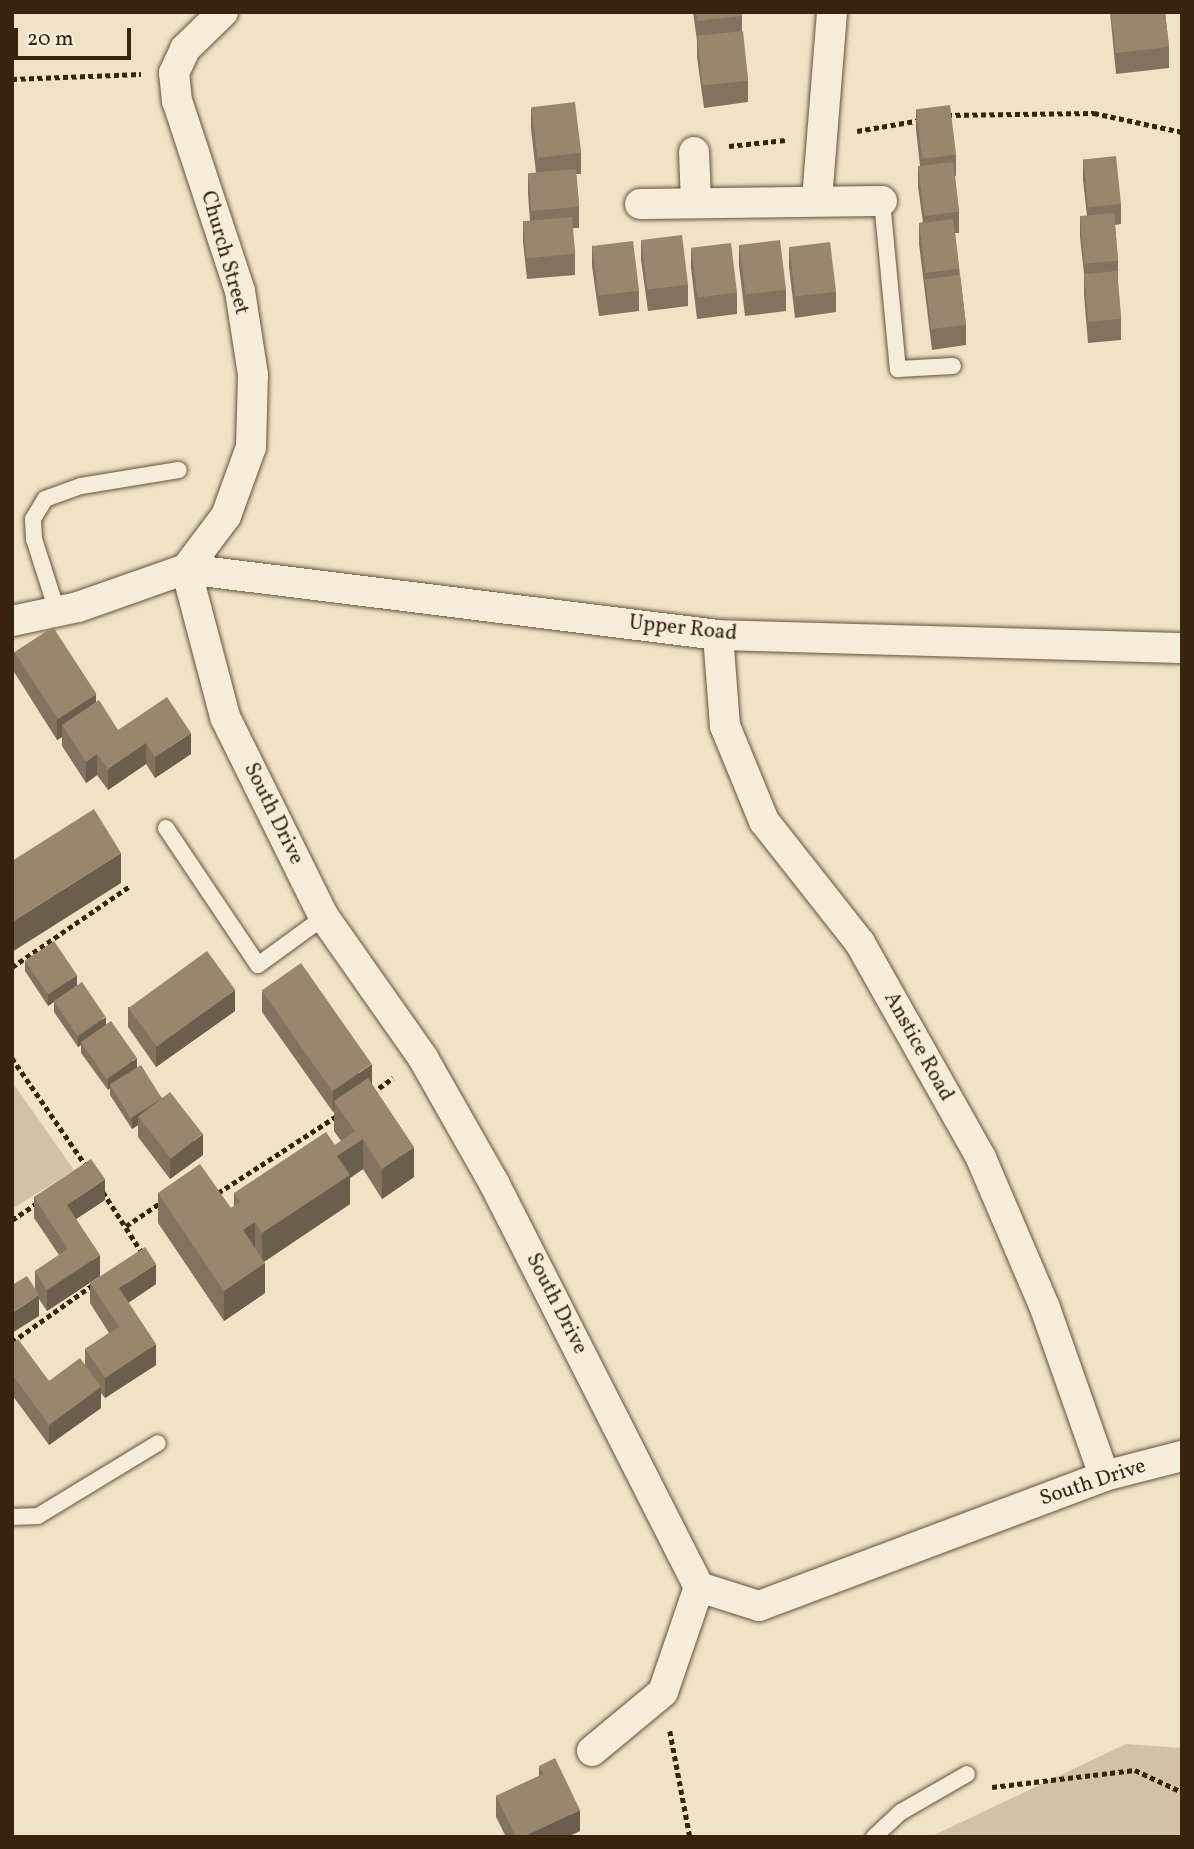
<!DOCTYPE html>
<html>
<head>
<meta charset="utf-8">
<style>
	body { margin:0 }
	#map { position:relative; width:1194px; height:1849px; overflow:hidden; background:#f0e2c5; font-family:Vollkorn,serif }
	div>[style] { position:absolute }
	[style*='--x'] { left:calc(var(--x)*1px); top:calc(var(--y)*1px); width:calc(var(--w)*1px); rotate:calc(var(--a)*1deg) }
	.green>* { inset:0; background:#d1c2a6 }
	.path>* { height:4.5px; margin-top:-2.25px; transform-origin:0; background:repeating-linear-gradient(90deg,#38230d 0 5px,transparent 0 8.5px) }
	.roads { filter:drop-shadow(0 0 2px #66533b) drop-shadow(0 0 2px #66533b) }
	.service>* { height:16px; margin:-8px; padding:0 8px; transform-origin:8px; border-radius:8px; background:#f5ecd9 }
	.minor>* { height:30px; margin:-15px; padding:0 15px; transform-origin:15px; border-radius:15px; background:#f5ecd9 }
	.wall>* { inset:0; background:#83735e }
	.shaded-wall>* { inset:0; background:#6a5e4c }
	.building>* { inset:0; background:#98866d; transform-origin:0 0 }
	span { translate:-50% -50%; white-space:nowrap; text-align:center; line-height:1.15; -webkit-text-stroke:5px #f5ecd9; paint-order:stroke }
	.street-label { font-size:21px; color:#38230d }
	.frame { position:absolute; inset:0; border:14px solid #38230d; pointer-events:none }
	.scale { position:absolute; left:14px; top:28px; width:117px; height:32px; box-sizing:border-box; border:4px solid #38230d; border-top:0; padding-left:9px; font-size:21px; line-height:24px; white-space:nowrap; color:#38230d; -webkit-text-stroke:5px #f5ecd9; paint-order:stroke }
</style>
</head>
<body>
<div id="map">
	<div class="green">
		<i style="clip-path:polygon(12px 1082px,74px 1170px,12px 1209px)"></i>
		<i style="clip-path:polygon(1126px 1744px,1182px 1748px,1182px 1837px,930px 1837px)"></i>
	</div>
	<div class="path">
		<i style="--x:12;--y:79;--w:129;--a:-2.2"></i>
		<i style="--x:947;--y:115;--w:147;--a:-0.8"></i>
		<i style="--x:1094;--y:113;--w:90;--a:12.2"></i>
		<i style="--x:857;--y:131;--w:65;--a:-9.8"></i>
		<i style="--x:729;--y:146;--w:57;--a:-6"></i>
		<i style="--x:12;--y:967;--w:143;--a:-34.5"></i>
		<i style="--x:12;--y:1058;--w:132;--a:55.5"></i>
		<i style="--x:372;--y:1093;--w:26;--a:-36"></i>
		<i style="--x:103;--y:1192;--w:70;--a:57.2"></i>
		<i style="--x:218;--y:1193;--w:143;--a:-33"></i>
		<i style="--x:12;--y:1220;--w:30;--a:-34"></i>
		<i style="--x:126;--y:1226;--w:41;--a:-34.1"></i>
		<i style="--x:12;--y:1342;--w:100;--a:-35.3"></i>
		<i style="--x:670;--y:1731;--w:108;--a:79.3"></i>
		<i style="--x:992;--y:1787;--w:144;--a:-6.8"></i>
		<i style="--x:1135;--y:1770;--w:52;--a:25.1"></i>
	</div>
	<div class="roads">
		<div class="service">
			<i style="--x:882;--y:201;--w:169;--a:84.6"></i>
			<i style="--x:898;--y:369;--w:55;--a:-3.1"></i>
			<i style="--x:57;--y:611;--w:76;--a:-107.7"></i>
			<i style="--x:34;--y:539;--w:20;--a:-93"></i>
			<i style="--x:33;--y:519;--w:23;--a:-59"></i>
			<i style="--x:45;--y:499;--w:38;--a:-20"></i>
			<i style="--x:81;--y:486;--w:99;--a:-9.3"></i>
			<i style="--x:166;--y:828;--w:165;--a:56.1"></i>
			<i style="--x:258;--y:965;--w:82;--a:-36"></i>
			<i style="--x:12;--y:1517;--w:26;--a:-2"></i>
			<i style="--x:38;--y:1516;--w:140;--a:-31.3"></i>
			<i style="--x:874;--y:1837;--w:37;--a:-43"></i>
			<i style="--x:901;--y:1812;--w:76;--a:-29.9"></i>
		</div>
		<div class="minor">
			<i style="--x:694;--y:152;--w:50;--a:87.7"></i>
			<i style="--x:817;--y:199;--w:188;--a:-85.4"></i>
			<i style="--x:640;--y:204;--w:242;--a:-0.7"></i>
			<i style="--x:12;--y:621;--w:67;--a:-12"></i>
			<i style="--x:78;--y:607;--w:114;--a:-19.4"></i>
			<i style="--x:186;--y:569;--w:66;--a:-53"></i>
			<i style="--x:226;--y:516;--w:73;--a:-70.1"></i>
			<i style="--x:251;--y:447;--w:72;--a:-88.4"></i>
			<i style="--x:253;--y:375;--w:85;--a:-98.8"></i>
			<i style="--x:240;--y:291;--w:200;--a:-108.3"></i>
			<i style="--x:177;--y:101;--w:28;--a:-96"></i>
			<i style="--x:174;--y:73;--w:26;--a:-65"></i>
			<i style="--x:185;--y:49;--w:53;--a:-44.2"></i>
			<i style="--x:718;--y:635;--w:91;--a:85.6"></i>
			<i style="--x:725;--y:726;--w:103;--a:67.7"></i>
			<i style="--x:764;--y:821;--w:155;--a:51.8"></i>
			<i style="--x:860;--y:943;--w:247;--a:60.6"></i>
			<i style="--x:981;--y:1158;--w:163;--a:66.9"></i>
			<i style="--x:1045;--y:1308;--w:178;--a:70.6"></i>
			<i style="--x:1182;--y:648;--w:464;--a:-178.4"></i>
			<i style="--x:718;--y:635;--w:536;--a:-172.93"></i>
			<i style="--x:186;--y:569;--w:153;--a:75.2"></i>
			<i style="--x:225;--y:717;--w:223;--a:63.7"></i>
			<i style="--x:324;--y:917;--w:172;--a:54.9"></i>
			<i style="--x:423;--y:1058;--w:144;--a:60.4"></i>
			<i style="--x:494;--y:1183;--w:453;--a:63.1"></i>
			<i style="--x:699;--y:1587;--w:63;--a:17.6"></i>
			<i style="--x:759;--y:1606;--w:369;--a:-20.6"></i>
			<i style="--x:1104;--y:1476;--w:81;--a:-14.4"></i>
			<i style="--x:592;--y:1751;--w:92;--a:-39.7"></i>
			<i style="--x:663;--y:1692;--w:111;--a:-71.1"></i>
		</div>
	</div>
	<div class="wall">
		<i style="clip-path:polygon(693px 12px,742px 12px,742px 31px,748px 81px,748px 102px,704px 108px,697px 57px,697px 41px)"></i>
		<i style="clip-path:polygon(1110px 12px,1165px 12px,1169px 47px,1169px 68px,1116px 74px)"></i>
		<i style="clip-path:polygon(531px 108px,581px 153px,581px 174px,576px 174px,579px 207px,579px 228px,572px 228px,575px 254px,575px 275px,527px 279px,523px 242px,523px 221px,530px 221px,528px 194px,528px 174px,536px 173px,531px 129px)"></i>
		<i style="clip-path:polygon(916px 109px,956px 155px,956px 176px,955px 176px,959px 212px,959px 233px,955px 233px,966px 325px,966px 345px,932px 350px,919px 244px,919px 223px,923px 222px,918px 187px,918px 166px,920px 166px,916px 130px)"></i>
		<i style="clip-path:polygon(1083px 159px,1121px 204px,1121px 224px,1115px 225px,1118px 261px,1118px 282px,1121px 319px,1121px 340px,1088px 343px,1084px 295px,1084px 274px,1080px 237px,1080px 216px,1087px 216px,1083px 180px)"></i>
		<i style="clip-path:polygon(641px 240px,688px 285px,688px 306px,648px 311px,641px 260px)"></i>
		<i style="clip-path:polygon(592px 245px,639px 291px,639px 311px,599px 316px,592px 266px)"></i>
		<i style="clip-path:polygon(739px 245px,786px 290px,786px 311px,745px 316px,739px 266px)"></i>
		<i style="clip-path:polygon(789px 247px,836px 292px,836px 312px,795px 318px,789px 267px)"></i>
		<i style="clip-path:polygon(691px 248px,737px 293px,737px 314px,697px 319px,691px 268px)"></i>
		<i style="clip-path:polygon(14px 652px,96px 703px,118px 730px,191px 754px,155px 778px,146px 764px,108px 790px,97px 775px,86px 783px,62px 746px,62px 737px,57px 740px,14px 672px)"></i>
		<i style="clip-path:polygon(25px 961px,77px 985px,137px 1067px,162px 1098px,203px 1155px,170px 1179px,138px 1137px,138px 1125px,132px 1129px,110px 1095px,110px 1088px,108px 1090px,81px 1053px,81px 1045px,78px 1047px,54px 1012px,54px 1002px,48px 1006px,25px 971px)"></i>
		<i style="clip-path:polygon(262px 991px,372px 1084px,414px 1177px,382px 1199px,363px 1169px,350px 1178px,350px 1204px,264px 1262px,265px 1293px,224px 1321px,158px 1223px,158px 1193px,231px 1208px,234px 1206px,234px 1193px,335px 1145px,341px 1141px,334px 1131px,334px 1111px,333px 1112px,262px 1012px)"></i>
		<i style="clip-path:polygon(128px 1007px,235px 1011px,156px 1067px,128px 1027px)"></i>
		<i style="clip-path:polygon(34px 1197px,105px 1200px,76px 1219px,100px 1276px,47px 1311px,39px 1299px,39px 1316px,35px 1288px,35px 1271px,59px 1255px,34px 1218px)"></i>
		<i style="clip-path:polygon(90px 1283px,156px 1284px,128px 1303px,156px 1365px,105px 1398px,101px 1393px,101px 1408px,49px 1445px,12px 1395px,12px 1343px,49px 1381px,85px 1365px,85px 1349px,109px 1333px,90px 1303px)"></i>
		<i style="clip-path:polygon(539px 1766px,580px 1831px,567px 1837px,506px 1837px,496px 1817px,496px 1796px,539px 1776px)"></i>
	</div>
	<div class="shaded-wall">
		<i style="clip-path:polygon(96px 694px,96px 715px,62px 725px,62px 737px,57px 740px,57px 719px)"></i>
		<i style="clip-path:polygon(191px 733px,191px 754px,155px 778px,155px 757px)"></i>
		<i style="clip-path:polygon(146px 743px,146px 764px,108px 790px,108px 769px)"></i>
		<i style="clip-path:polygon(97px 754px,97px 775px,86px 783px,86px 762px)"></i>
		<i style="clip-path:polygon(121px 853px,121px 883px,12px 952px,12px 922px)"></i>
		<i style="clip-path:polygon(77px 975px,77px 986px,48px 1006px,48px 995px)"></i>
		<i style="clip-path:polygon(235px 990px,235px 1011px,156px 1067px,156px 1046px)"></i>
		<i style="clip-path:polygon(106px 1017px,106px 1027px,81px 1042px,81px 1045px,78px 1047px,78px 1037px)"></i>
		<i style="clip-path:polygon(137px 1058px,137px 1069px,110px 1085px,110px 1088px,108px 1090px,108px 1079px)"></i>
		<i style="clip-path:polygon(372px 1064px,372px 1085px,334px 1101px,334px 1111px,333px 1112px,333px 1091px)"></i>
		<i style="clip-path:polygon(163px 1098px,138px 1116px,138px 1125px,132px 1129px,132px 1118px)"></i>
		<i style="clip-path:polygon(203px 1134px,203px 1155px,170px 1179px,170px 1159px)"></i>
		<i style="clip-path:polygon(363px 1139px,363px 1169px,350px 1178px,350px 1204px,262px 1263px,262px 1233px,337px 1156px)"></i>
		<i style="clip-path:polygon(414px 1147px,414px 1177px,382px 1199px,382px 1169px)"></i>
		<i style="clip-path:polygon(105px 1179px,105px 1200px,67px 1225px,67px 1205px)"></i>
		<i style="clip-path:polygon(255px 1222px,255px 1252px,243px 1230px)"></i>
		<i style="clip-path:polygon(100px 1255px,100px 1276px,47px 1311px,47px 1290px)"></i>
		<i style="clip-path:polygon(265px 1263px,265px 1293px,224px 1321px,224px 1291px)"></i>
		<i style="clip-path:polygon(156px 1264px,156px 1284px,119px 1309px,119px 1288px)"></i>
		<i style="clip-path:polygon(39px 1295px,39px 1316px,12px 1333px,12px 1313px)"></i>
		<i style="clip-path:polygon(156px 1344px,156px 1365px,105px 1398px,105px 1378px)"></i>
		<i style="clip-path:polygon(101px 1387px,101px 1408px,49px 1445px,49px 1425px)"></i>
		<i style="clip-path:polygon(580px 1810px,580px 1831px,567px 1837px,523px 1837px)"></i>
	</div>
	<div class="building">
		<i style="clip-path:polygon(696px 12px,742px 12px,742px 16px,697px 21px)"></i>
		<i style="clip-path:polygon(1111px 12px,1165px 12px,1169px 47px,1116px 53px)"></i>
		<i style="left:743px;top:31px;width:50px;height:46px;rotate:84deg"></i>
		<i style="left:575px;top:102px;width:51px;height:44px;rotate:83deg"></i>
		<i style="left:950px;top:105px;width:50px;height:34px;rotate:83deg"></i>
		<i style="left:1116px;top:156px;width:48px;height:33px;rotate:84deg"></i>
		<i style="left:953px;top:162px;width:50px;height:35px;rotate:83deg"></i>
		<i style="left:576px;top:169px;width:38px;height:48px;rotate:85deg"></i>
		<i style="left:1114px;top:213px;width:48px;height:34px;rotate:85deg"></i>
		<i style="left:572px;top:217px;width:37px;height:49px;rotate:85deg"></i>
		<i style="left:953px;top:219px;width:50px;height:34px;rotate:83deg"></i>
		<i style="left:682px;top:235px;width:50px;height:41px;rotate:83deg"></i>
		<i style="left:780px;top:240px;width:50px;height:41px;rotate:83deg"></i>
		<i style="left:633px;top:241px;width:50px;height:41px;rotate:83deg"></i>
		<i style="left:830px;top:242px;width:50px;height:41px;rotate:83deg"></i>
		<i style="left:731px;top:243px;width:50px;height:40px;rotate:83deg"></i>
		<i style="left:1117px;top:271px;width:48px;height:33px;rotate:85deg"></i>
		<i style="left:960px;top:275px;width:50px;height:35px;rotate:83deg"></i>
		<i style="left:53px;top:627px;width:80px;height:46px;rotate:57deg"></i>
		<i style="clip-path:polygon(167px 697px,191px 733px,155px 757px,146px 743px,108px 769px,97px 754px,86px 762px,62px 725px,99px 700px,118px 730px)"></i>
		<i style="clip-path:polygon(94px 809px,121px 853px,12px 922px,12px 861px)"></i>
		<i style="left:54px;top:941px;width:41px;height:35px;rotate:56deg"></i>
		<i style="left:207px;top:951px;width:48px;height:97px;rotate:54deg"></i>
		<i style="left:301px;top:963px;width:123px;height:48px;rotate:55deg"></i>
		<i style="left:82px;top:982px;width:42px;height:34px;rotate:56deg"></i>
		<i style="left:111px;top:1021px;width:45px;height:37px;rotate:55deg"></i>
		<i style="left:141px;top:1065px;width:39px;height:37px;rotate:58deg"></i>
		<i style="clip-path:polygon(368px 1078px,414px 1147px,382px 1169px,363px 1139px,337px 1156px,350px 1175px,262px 1233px,255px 1222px,243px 1230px,265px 1263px,224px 1291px,158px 1193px,200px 1164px,231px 1208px,240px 1202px,234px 1193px,326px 1132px,335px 1145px,355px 1131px,334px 1101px)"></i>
		<i style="left:170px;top:1092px;width:53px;height:40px;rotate:52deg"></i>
		<i style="clip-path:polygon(91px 1159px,105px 1179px,67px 1205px,100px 1255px,47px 1290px,35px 1271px,68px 1249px,34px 1197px)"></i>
		<i style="clip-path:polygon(145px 1247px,156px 1264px,119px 1288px,156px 1344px,105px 1378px,85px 1349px,119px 1327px,90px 1283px)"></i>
		<i style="clip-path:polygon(27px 1276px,39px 1295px,12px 1313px,12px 1285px)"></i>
		<i style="clip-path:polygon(18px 1339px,49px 1381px,80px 1358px,101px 1387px,49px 1425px,12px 1374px,12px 1343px)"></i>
		<i style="clip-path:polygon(555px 1758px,580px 1810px,523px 1837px,516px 1837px,496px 1796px,543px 1774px,539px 1766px)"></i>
	</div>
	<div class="street-label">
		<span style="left:224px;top:253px;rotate:74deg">Church Street</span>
		<span style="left:683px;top:629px;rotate:6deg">Upper Road</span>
		<span style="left:273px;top:814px;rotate:64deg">South Drive</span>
		<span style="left:918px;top:1047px;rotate:61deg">Anstice Road</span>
		<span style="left:556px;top:1304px;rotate:63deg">South Drive</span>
		<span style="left:1093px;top:1483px;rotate:-18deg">South Drive</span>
	</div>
	<div class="frame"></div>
	<div class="scale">20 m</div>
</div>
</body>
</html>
